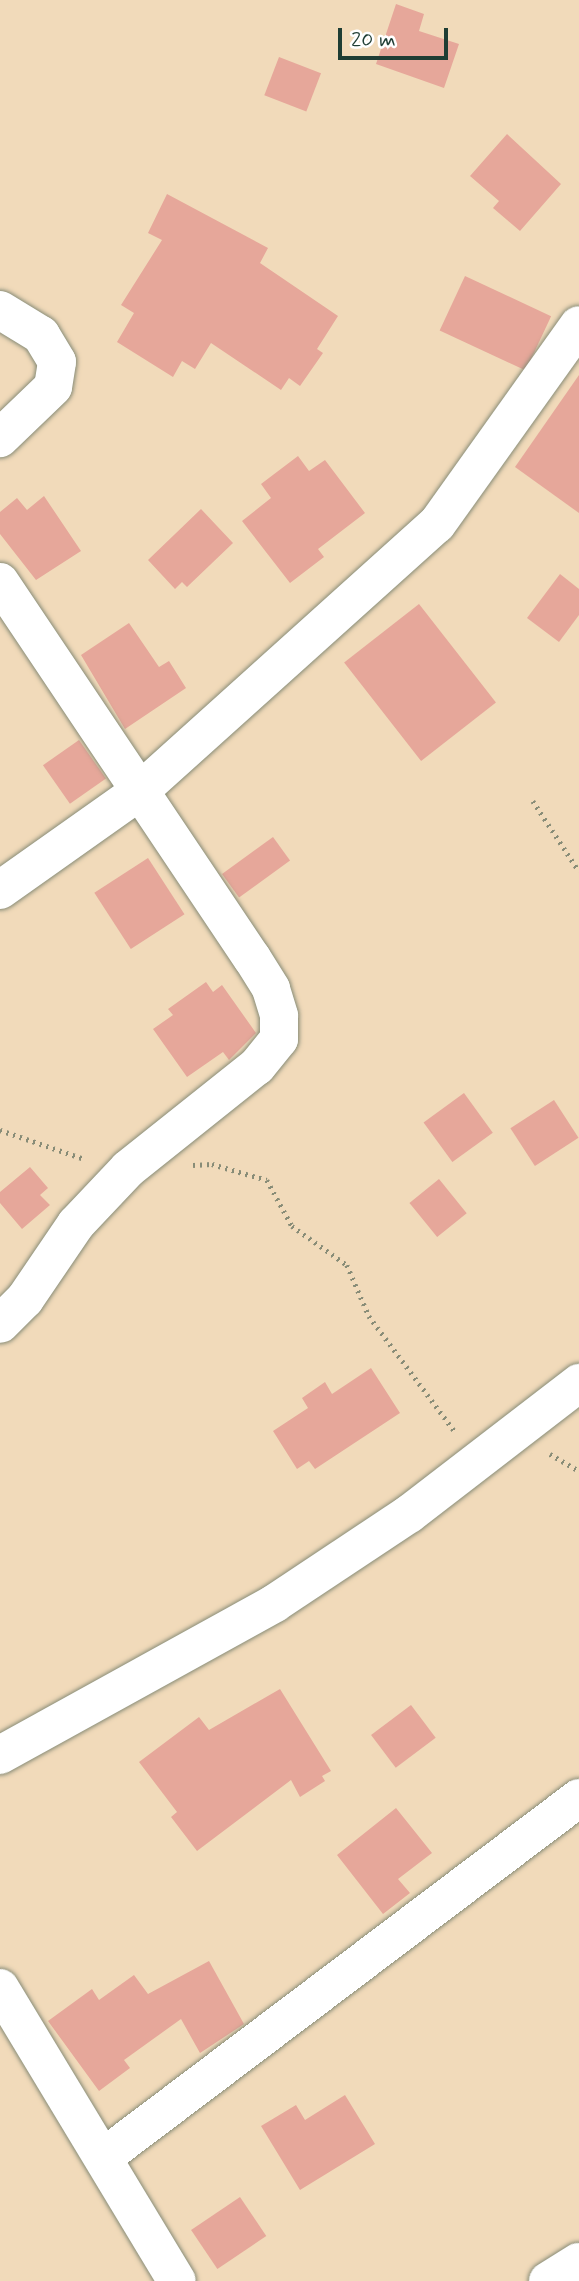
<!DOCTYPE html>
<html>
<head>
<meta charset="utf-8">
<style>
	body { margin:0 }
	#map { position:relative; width:579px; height:2281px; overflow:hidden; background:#f1daba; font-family:Mynerve,sans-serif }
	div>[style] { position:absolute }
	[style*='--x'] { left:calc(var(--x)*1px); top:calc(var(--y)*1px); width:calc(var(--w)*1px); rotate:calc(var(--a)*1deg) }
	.building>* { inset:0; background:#e6a79a; transform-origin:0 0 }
	.path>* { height:4.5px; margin-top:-2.25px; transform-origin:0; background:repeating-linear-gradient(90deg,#888c77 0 2px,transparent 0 7px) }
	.roads { filter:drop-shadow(0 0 2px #888c77) drop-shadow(0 0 2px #888c77) }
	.street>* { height:38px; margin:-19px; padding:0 19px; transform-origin:19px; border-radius:19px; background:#fff }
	span { translate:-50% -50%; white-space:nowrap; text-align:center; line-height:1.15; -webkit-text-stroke:5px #fff; paint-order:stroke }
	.scale { position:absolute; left:338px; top:28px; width:110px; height:32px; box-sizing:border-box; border:4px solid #1f3d34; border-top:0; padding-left:9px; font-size:21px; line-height:24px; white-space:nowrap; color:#1f3d34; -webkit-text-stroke:5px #fff; paint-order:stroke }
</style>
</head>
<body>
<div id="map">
	<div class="building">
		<i style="clip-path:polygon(396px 4px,424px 14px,419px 31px,459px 44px,444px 88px,376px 64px)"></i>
		<i style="left:279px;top:57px;width:45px;height:41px;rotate:21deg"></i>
		<i style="clip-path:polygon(507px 134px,561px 184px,520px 231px,493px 208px,499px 201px,470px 176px)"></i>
		<i style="clip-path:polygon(167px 194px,268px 248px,260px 263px,338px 316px,317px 349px,323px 353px,300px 386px,289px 378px,281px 390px,211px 343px,195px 369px,182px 361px,173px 377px,117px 342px,134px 313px,121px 305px,162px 240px,148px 233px)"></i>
		<i style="left:465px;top:276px;width:95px;height:60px;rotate:25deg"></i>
		<i style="clip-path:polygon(579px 375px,579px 513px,515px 467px)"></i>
		<i style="clip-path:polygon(298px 456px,309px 471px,325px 460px,365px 513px,318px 549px,324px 557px,290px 583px,242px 521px,271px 498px,261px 484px)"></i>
		<i style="clip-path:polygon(44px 496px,81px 551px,36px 580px,0 534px,0 512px,17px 498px,27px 510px)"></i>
		<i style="clip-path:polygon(201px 509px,233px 543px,187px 587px,182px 582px,175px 589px,148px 560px)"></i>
		<i style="clip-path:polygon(560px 574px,579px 589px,579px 615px,559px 642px,527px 618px)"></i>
		<i style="left:419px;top:604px;width:125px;height:95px;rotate:52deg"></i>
		<i style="clip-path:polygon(129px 623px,159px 667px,169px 661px,186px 688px,125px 729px,81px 655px)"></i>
		<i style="left:79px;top:740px;width:47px;height:44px;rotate:55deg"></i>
		<i style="left:273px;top:837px;width:29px;height:63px;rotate:54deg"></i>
		<i style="left:148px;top:858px;width:67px;height:64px;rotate:57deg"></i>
		<i style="clip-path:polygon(206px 982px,213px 992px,222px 985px,256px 1033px,229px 1060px,223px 1052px,187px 1077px,153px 1029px,173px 1015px,168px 1009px)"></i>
		<i style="left:464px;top:1093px;width:49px;height:50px;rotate:54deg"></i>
		<i style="left:554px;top:1100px;width:45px;height:52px;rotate:57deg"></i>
		<i style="clip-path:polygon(30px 1167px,48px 1188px,40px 1195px,50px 1205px,22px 1229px,0 1203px,0 1192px)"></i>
		<i style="left:439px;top:1179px;width:44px;height:38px;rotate:51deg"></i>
		<i style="clip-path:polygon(371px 1368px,400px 1413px,315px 1469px,309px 1461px,297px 1469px,273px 1431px,308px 1408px,302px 1398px,325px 1382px,332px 1394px)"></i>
		<i style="clip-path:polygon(280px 1689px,331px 1771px,322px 1776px,325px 1781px,300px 1797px,291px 1780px,197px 1851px,171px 1817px,177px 1812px,139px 1762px,199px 1717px,209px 1730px)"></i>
		<i style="left:411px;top:1705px;width:41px;height:50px;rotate:53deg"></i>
		<i style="clip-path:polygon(396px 1808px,432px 1853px,398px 1879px,410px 1893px,383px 1914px,337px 1855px)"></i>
		<i style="clip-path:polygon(209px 1961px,244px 2024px,200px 2053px,181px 2019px,124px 2060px,130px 2068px,99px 2091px,48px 2021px,92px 1989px,99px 2000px,134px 1975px,148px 1994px)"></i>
		<i style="clip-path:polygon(345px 2095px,375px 2144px,300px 2190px,261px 2126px,296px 2105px,305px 2120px)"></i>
		<i style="left:240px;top:2197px;width:47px;height:59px;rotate:56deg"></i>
	</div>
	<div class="path">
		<i style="--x:533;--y:801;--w:84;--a:56.7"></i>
		<i style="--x:0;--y:1130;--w:89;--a:19"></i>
		<i style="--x:193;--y:1165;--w:19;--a:-3"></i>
		<i style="--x:212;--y:1164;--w:57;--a:16.2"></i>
		<i style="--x:267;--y:1180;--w:52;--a:61.5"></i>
		<i style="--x:292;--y:1226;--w:67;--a:35.3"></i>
		<i style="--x:347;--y:1265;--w:56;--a:66.7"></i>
		<i style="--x:369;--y:1316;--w:146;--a:53.4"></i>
		<i style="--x:550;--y:1454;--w:34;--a:30"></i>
	</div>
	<div class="roads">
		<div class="street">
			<i style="--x:0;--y:310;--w:48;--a:31.4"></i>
			<i style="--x:41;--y:335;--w:31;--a:59"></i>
			<i style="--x:57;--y:362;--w:25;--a:99"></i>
			<i style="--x:53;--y:387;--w:74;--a:136.1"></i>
			<i style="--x:0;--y:582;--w:453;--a:56.2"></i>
			<i style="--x:252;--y:958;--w:36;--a:58"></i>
			<i style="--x:271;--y:989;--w:28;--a:73"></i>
			<i style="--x:279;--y:1016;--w:23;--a:90"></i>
			<i style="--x:279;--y:1039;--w:35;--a:129"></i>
			<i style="--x:257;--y:1066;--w:165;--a:141.4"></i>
			<i style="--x:128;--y:1169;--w:76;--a:133.4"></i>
			<i style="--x:76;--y:1224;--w:91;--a:124.2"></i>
			<i style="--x:25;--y:1299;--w:35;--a:135"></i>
			<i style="--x:0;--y:890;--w:171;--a:-35.3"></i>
			<i style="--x:140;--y:791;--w:399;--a:-42"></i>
			<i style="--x:437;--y:524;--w:244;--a:-54.5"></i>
			<i style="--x:0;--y:1755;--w:314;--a:-28.9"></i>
			<i style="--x:275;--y:1603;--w:161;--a:-33.6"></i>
			<i style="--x:409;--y:1514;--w:215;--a:-37.6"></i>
			<i style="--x:0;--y:1988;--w:342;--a:58.9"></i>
			<i style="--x:105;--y:2156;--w:594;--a:-37.06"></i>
			<i style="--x:548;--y:2281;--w:36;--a:-32"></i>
		</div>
	</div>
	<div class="scale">20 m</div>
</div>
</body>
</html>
